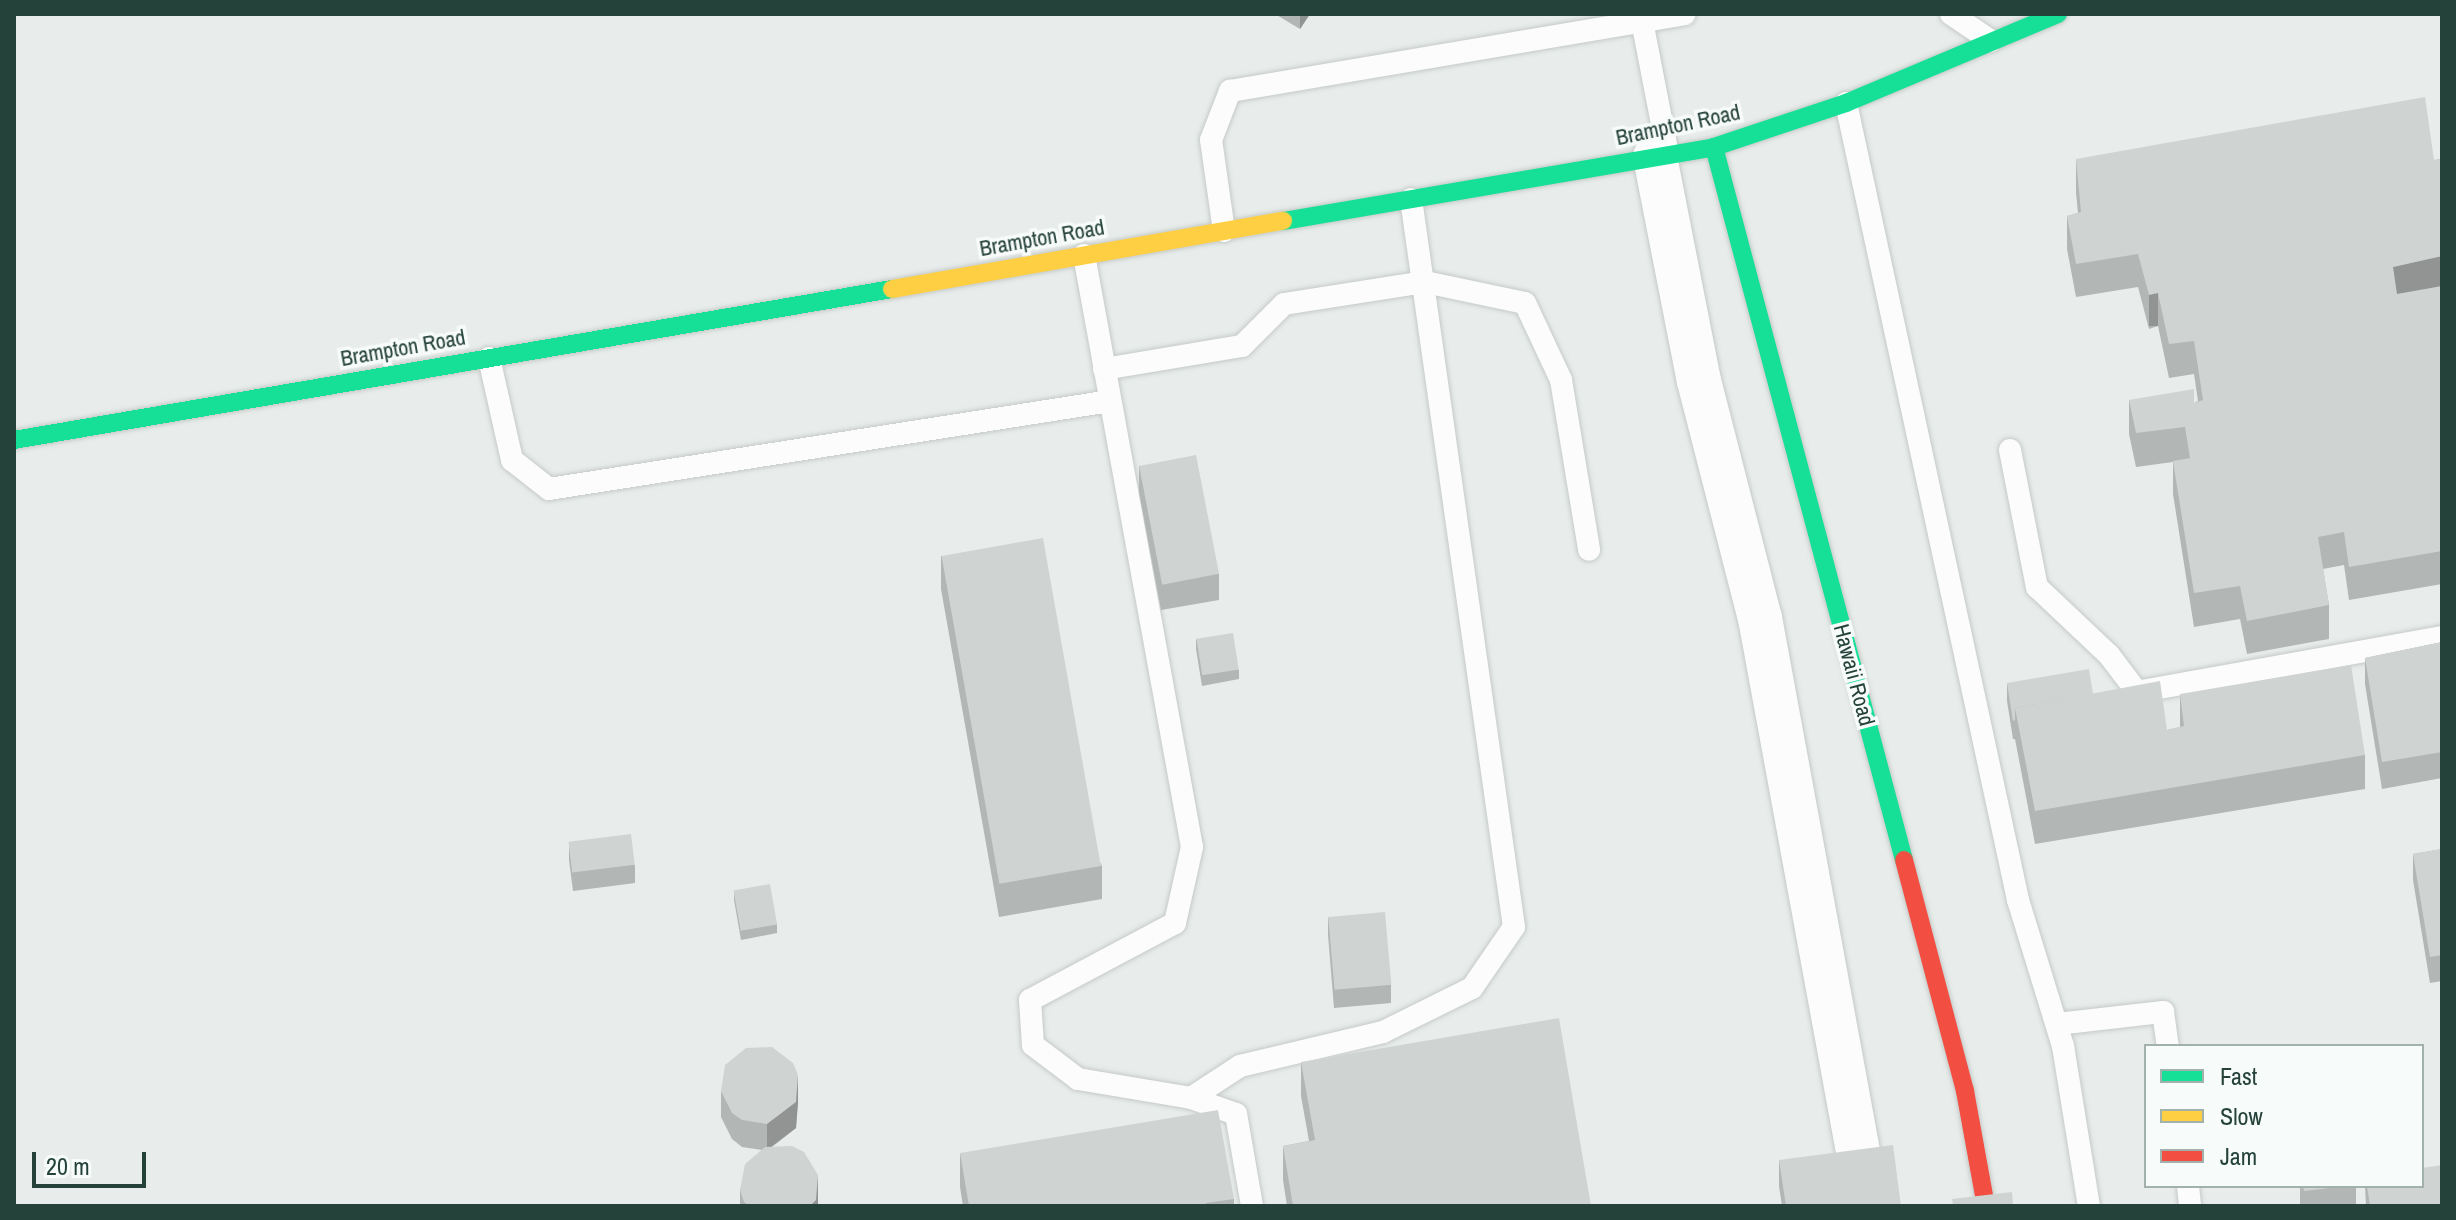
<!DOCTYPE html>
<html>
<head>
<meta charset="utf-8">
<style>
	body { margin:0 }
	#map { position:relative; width:2456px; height:1220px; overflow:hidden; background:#e8edeb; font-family:"Archivo Narrow",sans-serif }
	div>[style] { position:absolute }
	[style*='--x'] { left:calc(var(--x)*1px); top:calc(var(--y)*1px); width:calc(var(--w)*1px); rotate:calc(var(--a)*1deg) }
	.roads { filter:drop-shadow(0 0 2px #c5cac8) drop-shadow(0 0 2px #c5cac8) }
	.lane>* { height:22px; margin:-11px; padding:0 11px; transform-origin:11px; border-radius:11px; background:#fcfcfc }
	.street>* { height:44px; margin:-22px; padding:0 22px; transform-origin:22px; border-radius:22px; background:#fcfcfc }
	.fast>* { height:18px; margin:-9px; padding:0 9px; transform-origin:9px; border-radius:9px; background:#16e098 }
	.slow>* { height:18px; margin:-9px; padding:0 9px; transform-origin:9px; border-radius:9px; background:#ffcf43 }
	.jam>* { height:18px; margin:-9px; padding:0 9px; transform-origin:9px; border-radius:9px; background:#f24e42 }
	.wall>* { inset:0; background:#b2b6b5; transform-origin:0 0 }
	.shaded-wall>* { inset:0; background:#919493; transform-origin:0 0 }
	.building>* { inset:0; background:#cfd4d2; transform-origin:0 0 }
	span { translate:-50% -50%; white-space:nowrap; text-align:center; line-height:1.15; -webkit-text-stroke:7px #f7fbf9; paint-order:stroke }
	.street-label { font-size:22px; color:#24423a }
	.frame { position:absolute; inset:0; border:16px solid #24423a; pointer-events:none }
	.legend { position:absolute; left:2144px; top:1044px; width:280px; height:144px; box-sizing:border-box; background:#f7fbf9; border:2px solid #a3b1ad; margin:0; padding:10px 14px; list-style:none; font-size:24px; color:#24423a }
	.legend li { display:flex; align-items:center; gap:16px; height:40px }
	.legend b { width:40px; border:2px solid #a3b1ad }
	.scale { position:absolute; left:32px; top:1152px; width:114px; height:36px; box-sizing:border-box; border:4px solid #24423a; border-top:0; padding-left:10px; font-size:24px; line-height:28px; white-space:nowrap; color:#24423a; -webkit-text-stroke:6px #f7fbf9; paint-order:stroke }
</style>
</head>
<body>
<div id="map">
	<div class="roads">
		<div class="lane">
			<i style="--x:1951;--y:14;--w:48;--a:34"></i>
			<i style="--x:1642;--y:21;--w:136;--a:79"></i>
			<i style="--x:1846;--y:103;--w:815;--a:77.82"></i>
			<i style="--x:2018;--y:900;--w:153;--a:72.9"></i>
			<i style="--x:2063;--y:1046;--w:162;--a:80.8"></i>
			<i style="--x:1224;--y:231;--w:92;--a:-98.1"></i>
			<i style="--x:1211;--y:140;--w:53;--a:-68.8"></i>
			<i style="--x:1230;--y:91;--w:461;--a:-9.6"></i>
			<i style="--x:1084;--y:255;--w:602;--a:79.66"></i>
			<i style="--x:1192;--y:847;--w:78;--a:102.6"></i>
			<i style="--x:1175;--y:923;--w:164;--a:152"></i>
			<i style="--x:1030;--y:1000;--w:45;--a:86.2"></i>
			<i style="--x:1033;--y:1045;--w:56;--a:37.1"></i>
			<i style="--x:1078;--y:1079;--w:115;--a:9.5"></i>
			<i style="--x:1191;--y:1098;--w:48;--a:19.6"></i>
			<i style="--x:1236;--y:1114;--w:93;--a:80.1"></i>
			<i style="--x:489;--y:358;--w:105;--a:77.3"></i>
			<i style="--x:512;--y:460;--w:47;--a:38.1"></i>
			<i style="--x:549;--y:489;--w:568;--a:-8.91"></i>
			<i style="--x:1104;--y:369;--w:140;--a:-9.5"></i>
			<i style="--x:1242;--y:346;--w:59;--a:-45"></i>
			<i style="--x:1284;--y:304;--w:143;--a:-8.9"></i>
			<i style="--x:1425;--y:282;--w:102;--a:11.9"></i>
			<i style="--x:1525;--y:303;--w:85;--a:64.9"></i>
			<i style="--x:1561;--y:380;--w:172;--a:80.6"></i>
			<i style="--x:2010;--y:450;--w:140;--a:78.9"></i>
			<i style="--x:2037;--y:587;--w:99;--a:43.4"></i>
			<i style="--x:2109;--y:655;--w:46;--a:52.9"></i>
			<i style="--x:2137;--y:692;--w:310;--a:-10.2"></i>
			<i style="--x:2057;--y:1024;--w:107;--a:-6.5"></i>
			<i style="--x:2163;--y:1012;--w:34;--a:82"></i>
			<i style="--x:1191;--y:1098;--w:59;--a:-33.1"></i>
			<i style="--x:1240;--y:1066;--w:147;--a:-13.4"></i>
			<i style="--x:1383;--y:1032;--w:99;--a:-26.3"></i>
			<i style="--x:1472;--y:988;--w:74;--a:-55.5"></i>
			<i style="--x:1514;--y:927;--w:735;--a:-98.05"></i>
			<i style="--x:2188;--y:1186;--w:20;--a:84"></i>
		</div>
		<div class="street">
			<i style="--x:1655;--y:157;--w:228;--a:78.9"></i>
			<i style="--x:1699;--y:381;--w:245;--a:75.6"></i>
			<i style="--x:1760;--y:618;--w:598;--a:79.59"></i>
		</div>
		<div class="fast">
			<i style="--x:1714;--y:147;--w:738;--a:75.08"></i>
			<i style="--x:1283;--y:221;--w:437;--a:-9.7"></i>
			<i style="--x:1714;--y:147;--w:139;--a:-18.4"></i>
			<i style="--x:1846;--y:103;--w:230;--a:-22.8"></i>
			<i style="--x:14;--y:440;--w:891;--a:-9.76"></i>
		</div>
		<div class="slow">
			<i style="--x:892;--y:289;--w:397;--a:-9.9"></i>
		</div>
		<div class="jam">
			<i style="--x:1904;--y:860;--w:239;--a:75.2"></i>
			<i style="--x:1965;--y:1091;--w:117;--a:79.7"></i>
		</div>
	</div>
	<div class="wall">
		<i style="clip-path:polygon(1275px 14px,1310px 14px,1300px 29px)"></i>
		<i style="clip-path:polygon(2076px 159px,2434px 160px,2442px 159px,2442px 584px,2349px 600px,2344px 565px,2323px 569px,2329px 605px,2329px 639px,2247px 654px,2240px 619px,2194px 627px,2173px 494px,2173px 462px,2136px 467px,2129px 434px,2129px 400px,2194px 403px,2198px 401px,2194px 374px,2169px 378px,2158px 326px,2149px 329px,2138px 287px,2076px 297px,2067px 249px,2067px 216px,2078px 213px,2076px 192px)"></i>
		<i style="clip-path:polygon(1139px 465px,1219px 574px,1219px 600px,1161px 610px,1139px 492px)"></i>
		<i style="clip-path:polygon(941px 555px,1102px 866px,1102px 899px,999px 917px,941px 589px)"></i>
		<i style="clip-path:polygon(1196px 639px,1239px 670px,1239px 679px,1202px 686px,1196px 649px)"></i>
		<i style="clip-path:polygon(2442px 642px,2442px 778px,2382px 789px,2365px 684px,2365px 658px)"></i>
		<i style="clip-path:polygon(2007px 683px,2093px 694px,2167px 730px,2180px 727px,2180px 694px,2365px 755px,2365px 789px,2035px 844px,2015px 739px,2013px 739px,2007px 701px)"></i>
		<i style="clip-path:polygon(569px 842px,635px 865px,635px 883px,573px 891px,569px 860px)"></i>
		<i style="clip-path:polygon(2442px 849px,2442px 981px,2430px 983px,2413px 880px,2413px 854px)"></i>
		<i style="clip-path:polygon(734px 891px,777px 924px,777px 933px,741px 940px,734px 900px)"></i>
		<i style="clip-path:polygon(1328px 917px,1391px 985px,1391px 1003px,1334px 1008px,1328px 935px)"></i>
		<i style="clip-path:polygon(1301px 1062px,1591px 1206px,1287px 1206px,1283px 1180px,1283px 1146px,1309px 1141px,1301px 1096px)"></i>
		<i style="clip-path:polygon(721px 1091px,798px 1102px,796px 1128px,772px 1147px,818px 1201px,818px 1206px,740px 1206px,740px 1190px,762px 1150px,742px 1147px,732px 1139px,721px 1117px)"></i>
		<i style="clip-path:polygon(960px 1153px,1234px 1199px,1234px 1206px,963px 1206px,960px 1187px)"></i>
		<i style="clip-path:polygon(1779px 1160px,1901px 1206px,1782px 1206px,1779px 1186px)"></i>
		<i style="left:2300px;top:1186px;width:56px;height:20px"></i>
		<i style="clip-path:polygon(2365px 1186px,2422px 1186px,2442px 1206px,2366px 1206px)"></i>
	</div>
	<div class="shaded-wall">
		<i style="clip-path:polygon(1300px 14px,1310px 14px,1300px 29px)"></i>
		<i style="clip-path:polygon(2442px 256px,2442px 289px,2393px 300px,2393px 267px)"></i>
		<i style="left:2158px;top:293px;width:33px;height:9px;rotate:90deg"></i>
		<i style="clip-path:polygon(798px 1075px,798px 1102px,796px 1128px,767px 1150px,767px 1124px)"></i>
		<i style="clip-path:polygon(818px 1175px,818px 1206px,810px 1206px)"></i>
	</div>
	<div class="building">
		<i style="clip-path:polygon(2425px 97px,2434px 160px,2442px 159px,2442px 256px,2393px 267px,2397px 294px,2442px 286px,2442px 551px,2349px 567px,2344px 532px,2318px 537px,2329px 605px,2247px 621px,2240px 586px,2194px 593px,2173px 461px,2190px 458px,2185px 427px,2136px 433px,2129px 400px,2194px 389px,2194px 403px,2203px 400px,2194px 341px,2169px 344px,2158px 293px,2149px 295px,2138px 254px,2076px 264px,2067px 216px,2081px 212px,2076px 159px)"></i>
		<i style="left:1196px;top:455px;width:121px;height:58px;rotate:79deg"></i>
		<i style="left:1043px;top:538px;width:333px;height:103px;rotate:80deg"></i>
		<i style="left:1233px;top:633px;width:37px;height:37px;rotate:81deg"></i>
		<i style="clip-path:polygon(2442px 642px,2442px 752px,2382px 762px,2365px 658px)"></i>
		<i style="clip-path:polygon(2351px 665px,2365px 755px,2035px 811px,2015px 708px,2160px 681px,2167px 730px,2184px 726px,2180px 694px)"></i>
		<i style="clip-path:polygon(2089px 669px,2093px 694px,2015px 708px,2015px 720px,2013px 721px,2007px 683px)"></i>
		<i style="left:631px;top:834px;width:31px;height:63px;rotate:83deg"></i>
		<i style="clip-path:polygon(2442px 849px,2442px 955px,2430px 957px,2413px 854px)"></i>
		<i style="left:770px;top:884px;width:41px;height:37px;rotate:80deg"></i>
		<i style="left:1385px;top:912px;width:73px;height:57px;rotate:85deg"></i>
		<i style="clip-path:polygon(1559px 1018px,1591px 1206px,1293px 1206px,1283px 1146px,1315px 1140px,1301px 1062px)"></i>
		<i style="clip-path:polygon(772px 1047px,793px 1063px,798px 1075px,796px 1102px,767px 1124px,742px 1120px,732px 1113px,721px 1091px,725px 1065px,746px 1048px)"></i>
		<i style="clip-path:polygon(1218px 1110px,1234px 1199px,1206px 1203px,1206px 1206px,969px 1206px,960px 1153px)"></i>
		<i style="clip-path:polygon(1893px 1145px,1901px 1206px,1786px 1206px,1779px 1160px)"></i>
		<i style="clip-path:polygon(792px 1146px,804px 1152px,818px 1175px,816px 1200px,810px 1206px,749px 1206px,744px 1202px,740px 1190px,745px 1164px,765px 1147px)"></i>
		<i style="clip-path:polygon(2442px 1165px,2442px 1206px,2370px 1206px,2367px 1186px,2422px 1186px,2422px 1168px)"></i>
		<i style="clip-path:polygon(2303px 1186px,2348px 1186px,2304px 1191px)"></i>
		<i style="clip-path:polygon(2012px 1192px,2013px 1206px,1953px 1206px,1952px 1199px)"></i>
	</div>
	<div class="street-label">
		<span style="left:1678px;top:125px;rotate:-12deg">Brampton Road</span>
		<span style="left:1042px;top:238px;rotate:-10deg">Brampton Road</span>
		<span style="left:403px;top:348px;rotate:-10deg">Brampton Road</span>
		<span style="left:1854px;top:675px;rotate:75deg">Hawaii Road</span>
	</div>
	<div class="frame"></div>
	<ul class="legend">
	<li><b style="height:10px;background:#16e098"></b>Fast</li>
	<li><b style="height:10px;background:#ffcf43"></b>Slow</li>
	<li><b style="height:10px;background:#f24e42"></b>Jam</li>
	</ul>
	<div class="scale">20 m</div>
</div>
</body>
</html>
